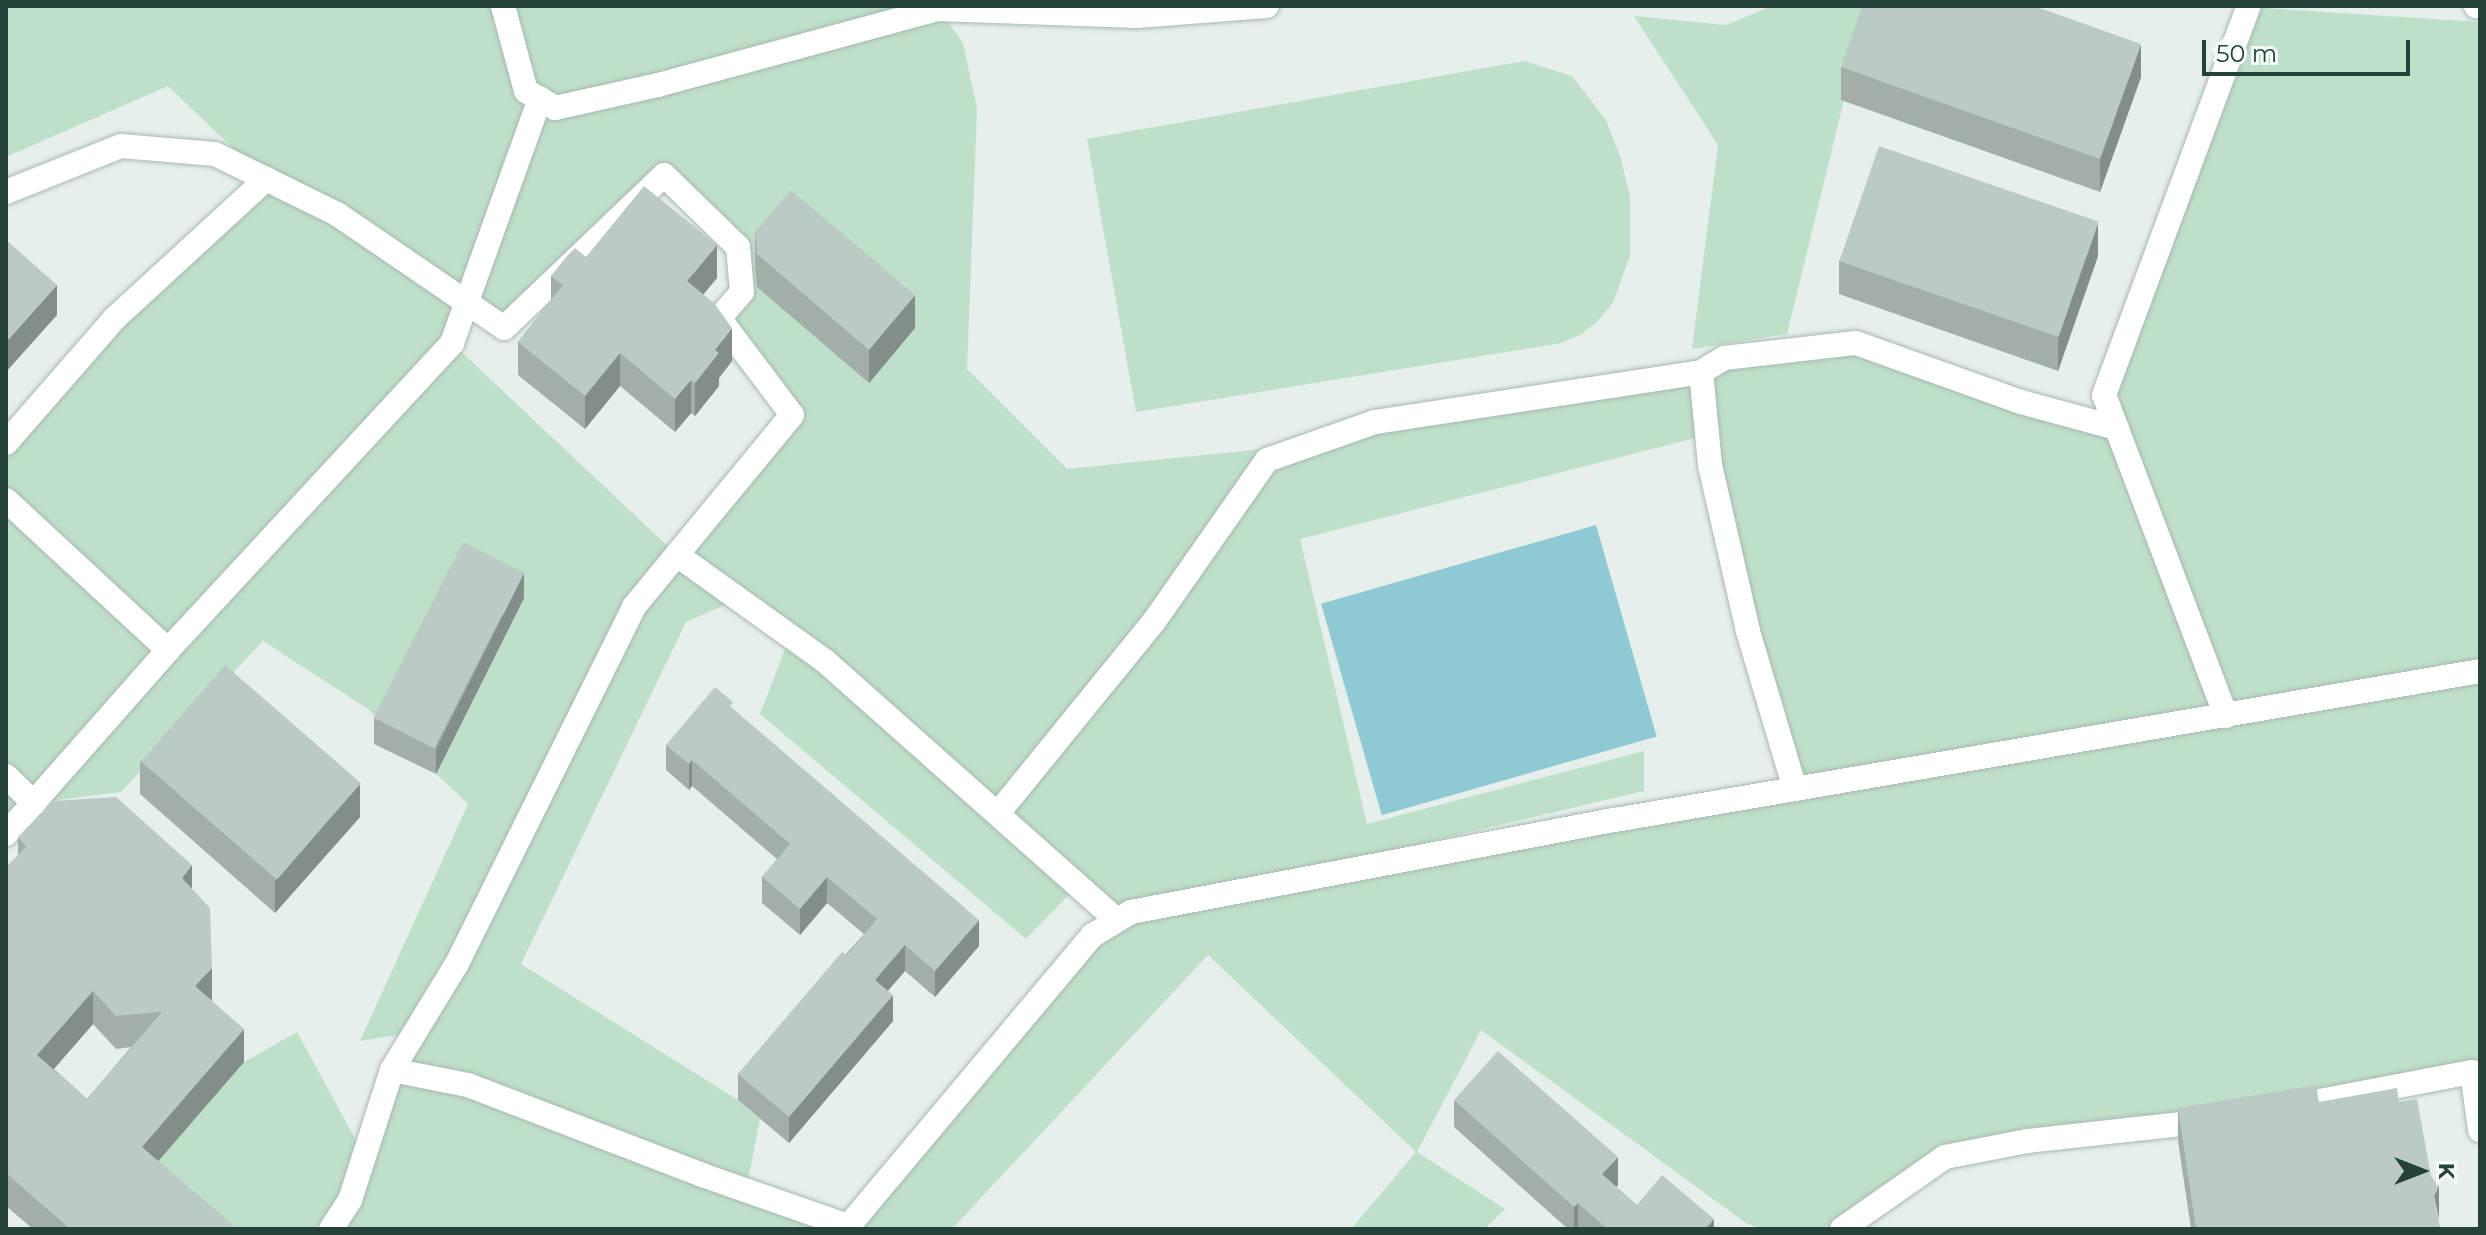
<!DOCTYPE html>
<html>
<head>
<meta charset="utf-8">
<style>
	body { margin:0 }
	#map { position:relative; width:2486px; height:1235px; overflow:hidden; background:#e6efeb; font-family:Montserrat,sans-serif }
	div>[style] { position:absolute }
	[style*='--x'] { left:calc(var(--x)*1px); top:calc(var(--y)*1px); width:calc(var(--w)*1px); rotate:calc(var(--a)*1deg) }
	.green>* { inset:0; background:#bfe0c8 }
	.water>* { inset:0; background:#8ec9d4; transform-origin:0 0 }
	.roads { filter:drop-shadow(0 0 2px #a8b8b2) drop-shadow(0 0 2px #a8b8b2) }
	.minor>* { height:24px; margin:-12px; padding:0 12px; transform-origin:12px; border-radius:12px; background:#fff }
	.wall>* { inset:0; background:#a1aea9 }
	.shaded-wall>* { inset:0; background:#838d89 }
	.building>* { inset:0; background:#bbcac4; transform-origin:0 0 }
	span { translate:-50% -50%; white-space:nowrap; text-align:center; line-height:1.15; -webkit-text-stroke:7px #f7fbf9; paint-order:stroke }
	.frame { position:absolute; inset:0; border:8px solid #24423a; pointer-events:none }
	.north { position:absolute; left:2382px; top:1131px; width:80px; height:80px; -webkit-text-stroke:6px #f7fbf9; paint-order:stroke; rotate:90deg; font-size:22px; font-weight:700; line-height:32px; text-align:center; color:#24423a }
	.north::after { content:''; display:block; margin:auto; width:28px; height:36px; background:#24423a; clip-path:polygon(50% 0,100% 100%,50% 72%,0 100%) }
	.scale { position:absolute; left:2202px; top:40px; width:208px; height:36px; box-sizing:border-box; border:4px solid #24423a; border-top:0; padding-left:10px; font-size:24px; line-height:28px; white-space:nowrap; color:#24423a; -webkit-text-stroke:6px #f7fbf9; paint-order:stroke }
</style>
</head>
<body>
<div id="map">
	<div class="green">
		<i style="clip-path:polygon(evenodd,6px 6px,1267px 6px,939px 9px,963px 43px,977px 109px,967px 369px,1067px 469px,1262px 449px,1167px 601px,1267px 460px,1375px 422px,1856px 343px,2116px 428px,2104px 395px,2249px 7px,2480px 22px,2480px 1130px,2472px 1073px,1946px 1156px,1842px 1229px,1761px 1229px,1746px 1223px,1481px 1030px,1417px 1152px,1505px 1209px,1485px 1229px,1351px 1229px,1416px 1152px,1208px 955px,952px 1229px,199px 1229px,158px 1161px,244px 1062px,297px 1032px,364px 1155px,414px 1032px,360px 1041px,468px 804px,368px 709px,263px 641px,121px 792px,34px 803px,6px 834px,6px 443px,265px 179px,168px 86px,6px 157px,6px 6px,664px 175px,737px 247px,742px 291px,719px 318px,792px 415px,677px 555px,452px 343px,466px 305px,504px 328px,664px 175px,6px 6px,1707px 435px,1794px 789px,1131px 912px,1644px 791px,1644px 751px,1367px 824px,1300px 539px,1707px 435px,6px 6px,739px 599px,790px 636px,760px 714px,1026px 939px,1078px 885px,1117px 920px,849px 1226px,746px 1191px,760px 1119px,738px 1100px,521px 964px,686px 622px,739px 599px)"></i>
		<i style="clip-path:polygon(1772px 6px,1867px 6px,1787px 334px,1692px 349px,1718px 145px,1634px 16px,1726px 25px)"></i>
		<i style="clip-path:polygon(1524px 61px,1572px 76px,1606px 120px,1621px 159px,1630px 197px,1630px 256px,1613px 302px,1598px 321px,1580px 335px,1561px 343px,1136px 412px,1087px 139px)"></i>
	</div>
	<div class="water">
		<i style="left:1596px;top:525px;width:220px;height:286px;rotate:74deg"></i>
	</div>
	<div class="roads">
		<div class="minor">
			<i style="--x:503;--y:6;--w:88;--a:74.9"></i>
			<i style="--x:526;--y:91;--w:34;--a:30"></i>
			<i style="--x:555;--y:108;--w:106;--a:-12.6"></i>
			<i style="--x:658;--y:85;--w:290;--a:-15.2"></i>
			<i style="--x:938;--y:9;--w:199;--a:2"></i>
			<i style="--x:1137;--y:16;--w:130;--a:-4.4"></i>
			<i style="--x:2476;--y:6;--w:4;--a:0"></i>
			<i style="--x:6;--y:192;--w:124;--a:-21.8"></i>
			<i style="--x:121;--y:146;--w:94;--a:4.9"></i>
			<i style="--x:215;--y:154;--w:136;--a:26.2"></i>
			<i style="--x:337;--y:214;--w:202;--a:34.3"></i>
			<i style="--x:504;--y:328;--w:221;--a:-43.7"></i>
			<i style="--x:664;--y:175;--w:103;--a:44.2"></i>
			<i style="--x:738;--y:247;--w:45;--a:84.9"></i>
			<i style="--x:742;--y:292;--w:35;--a:131"></i>
			<i style="--x:719;--y:318;--w:121;--a:53"></i>
			<i style="--x:792;--y:415;--w:249;--a:129.5"></i>
			<i style="--x:634;--y:607;--w:400;--a:116.4"></i>
			<i style="--x:456;--y:965;--w:123;--a:121.4"></i>
			<i style="--x:392;--y:1070;--w:137;--a:107.9"></i>
			<i style="--x:350;--y:1200;--w:35;--a:123"></i>
			<i style="--x:6;--y:443;--w:164;--a:-48.9"></i>
			<i style="--x:114;--y:319;--w:207;--a:-42.6"></i>
			<i style="--x:6;--y:500;--w:221;--a:42.8"></i>
			<i style="--x:677;--y:555;--w:182;--a:35.6"></i>
			<i style="--x:825;--y:661;--w:390;--a:41.6"></i>
			<i style="--x:2226;--y:716;--w:343;--a:-110.8"></i>
			<i style="--x:2104;--y:395;--w:415;--a:-69.6"></i>
			<i style="--x:6;--y:776;--w:39;--a:44"></i>
			<i style="--x:1795;--y:789;--w:165;--a:-106.6"></i>
			<i style="--x:1748;--y:631;--w:170;--a:-102.9"></i>
			<i style="--x:1710;--y:465;--w:93;--a:-95.5"></i>
			<i style="--x:1701;--y:372;--w:27;--a:-31"></i>
			<i style="--x:1724;--y:358;--w:133;--a:-6.5"></i>
			<i style="--x:1856;--y:343;--w:175;--a:19.7"></i>
			<i style="--x:2021;--y:402;--w:99;--a:15.2"></i>
			<i style="--x:999;--y:812;--w:247;--a:-50.9"></i>
			<i style="--x:1155;--y:620;--w:195;--a:-55"></i>
			<i style="--x:1267;--y:460;--w:114;--a:-19.4"></i>
			<i style="--x:1375;--y:422;--w:330;--a:-8.7"></i>
			<i style="--x:6;--y:834;--w:245;--a:-48.6"></i>
			<i style="--x:168;--y:650;--w:418;--a:-47.2"></i>
			<i style="--x:452;--y:343;--w:260;--a:-70.2"></i>
			<i style="--x:392;--y:1070;--w:77;--a:11.2"></i>
			<i style="--x:468;--y:1085;--w:251;--a:21"></i>
			<i style="--x:702;--y:1175;--w:155;--a:19.3"></i>
			<i style="--x:2288;--y:1107;--w:187;--a:-10.8"></i>
			<i style="--x:2472;--y:1072;--w:59;--a:82.1"></i>
			<i style="--x:846;--y:1229;--w:384;--a:-50"></i>
			<i style="--x:1093;--y:935;--w:44;--a:-31.2"></i>
			<i style="--x:1131;--y:912;--w:493;--a:-10.8"></i>
			<i style="--x:1615;--y:820;--w:878;--a:-9.77"></i>
			<i style="--x:1842;--y:1229;--w:126;--a:-35"></i>
			<i style="--x:1945;--y:1157;--w:84;--a:-11"></i>
			<i style="--x:2027;--y:1141;--w:182;--a:-6.3"></i>
		</div>
	</div>
	<div class="wall">
		<i style="clip-path:polygon(1841px 67px,2141px 77px,2100px 192px,1841px 100px)"></i>
		<i style="clip-path:polygon(755px 232px,915px 328px,869px 383px,757px 287px,755px 265px)"></i>
		<i style="clip-path:polygon(2098px 256px,2058px 371px,1839px 294px,1839px 261px)"></i>
		<i style="clip-path:polygon(586px 257px,717px 278px,703px 294px,732px 361px,719px 378px,719px 386px,695px 416px,691px 413px,675px 432px,620px 386px,585px 429px,518px 375px,518px 342px,551px 300px,551px 276px)"></i>
		<i style="clip-path:polygon(524px 598px,436px 774px,374px 744px,374px 718px)"></i>
		<i style="clip-path:polygon(733px 709px,979px 946px,935px 997px,905px 971px,888px 991px,893px 1021px,789px 1143px,738px 1100px,738px 1074px,864px 934px,827px 903px,800px 935px,762px 903px,762px 877px,777px 859px,692px 786px,689px 790px,666px 770px,666px 745px)"></i>
		<i style="clip-path:polygon(140px 761px,360px 817px,275px 913px,140px 794px)"></i>
		<i style="clip-path:polygon(evenodd,18px 837px,192px 888px,212px 1001px,244px 1062px,158px 1161px,237px 1229px,33px 1229px,6px 1206px,6px 867px,18px 856px,18px 837px,93px 1024px,116px 1049px,131px 1047px,87px 1099px,54px 1069px,93px 1024px)"></i>
		<i style="clip-path:polygon(1454px 1100px,1618px 1185px,1616px 1187px,1637px 1205px,1714px 1229px,1568px 1229px,1454px 1127px)"></i>
		<i style="clip-path:polygon(2319px 1102px,2399px 1102px,2438px 1220px,2440px 1229px,2191px 1229px,2178px 1141px,2178px 1108px)"></i>
	</div>
	<div class="shaded-wall">
		<i style="clip-path:polygon(2141px 44px,2141px 77px,2100px 192px,2100px 159px)"></i>
		<i style="clip-path:polygon(2098px 223px,2098px 256px,2058px 371px,2058px 338px)"></i>
		<i style="clip-path:polygon(717px 245px,717px 278px,687px 314px,687px 281px)"></i>
		<i style="clip-path:polygon(57px 285px,57px 315px,6px 372px,6px 342px)"></i>
		<i style="clip-path:polygon(915px 295px,915px 328px,869px 383px,869px 350px)"></i>
		<i style="clip-path:polygon(732px 328px,732px 361px,719px 378px,719px 386px,695px 416px,695px 383px,715px 350px)"></i>
		<i style="clip-path:polygon(620px 353px,620px 386px,585px 429px,585px 396px)"></i>
		<i style="clip-path:polygon(691px 380px,691px 413px,675px 432px,675px 399px)"></i>
		<i style="clip-path:polygon(524px 573px,524px 598px,436px 774px,436px 749px)"></i>
		<i style="clip-path:polygon(692px 760px,692px 786px,689px 790px,689px 764px)"></i>
		<i style="clip-path:polygon(360px 784px,360px 817px,275px 913px,275px 880px)"></i>
		<i style="clip-path:polygon(192px 865px,192px 898px,182px 878px)"></i>
		<i style="clip-path:polygon(827px 877px,827px 903px,800px 935px,800px 909px)"></i>
		<i style="clip-path:polygon(979px 920px,979px 946px,935px 997px,935px 971px)"></i>
		<i style="clip-path:polygon(905px 945px,905px 971px,875px 1005px,875px 980px)"></i>
		<i style="clip-path:polygon(212px 968px,212px 1001px,195px 986px)"></i>
		<i style="clip-path:polygon(93px 991px,93px 1024px,37px 1088px,37px 1055px)"></i>
		<i style="clip-path:polygon(893px 995px,893px 1021px,789px 1143px,789px 1117px)"></i>
		<i style="clip-path:polygon(244px 1029px,244px 1062px,142px 1180px,142px 1147px)"></i>
		<i style="clip-path:polygon(1618px 1157px,1618px 1185px,1602px 1202px,1602px 1174px)"></i>
		<i style="clip-path:polygon(2439px 1186px,2439px 1219px,2434px 1196px)"></i>
		<i style="clip-path:polygon(1578px 1203px,1578px 1229px,1574px 1229px,1574px 1207px)"></i>
		<i style="clip-path:polygon(1714px 1219px,1714px 1229px,1705px 1229px)"></i>
	</div>
	<div class="building">
		<i style="clip-path:polygon(1862px 6px,2034px 6px,2141px 44px,2100px 159px,1841px 67px)"></i>
		<i style="left:1879px;top:146px;width:232px;height:122px;rotate:19deg"></i>
		<i style="clip-path:polygon(644px 186px,717px 245px,687px 281px,714px 303px,732px 328px,715px 350px,719px 353px,695px 383px,691px 380px,675px 399px,620px 353px,585px 396px,518px 342px,563px 285px,551px 276px,567px 256px,575px 248px,586px 257px)"></i>
		<i style="clip-path:polygon(791px 190px,915px 295px,869px 350px,757px 254px,755px 232px)"></i>
		<i style="clip-path:polygon(6px 240px,57px 285px,6px 342px)"></i>
		<i style="left:463px;top:542px;width:68px;height:197px;rotate:27deg"></i>
		<i style="left:225px;top:665px;width:180px;height:128px;rotate:41deg"></i>
		<i style="clip-path:polygon(715px 687px,733px 702px,730px 706px,979px 920px,935px 971px,905px 945px,875px 980px,893px 995px,789px 1117px,738px 1074px,842px 952px,847px 955px,877px 919px,827px 877px,800px 909px,762px 877px,790px 844px,692px 760px,689px 764px,666px 745px)"></i>
		<i style="clip-path:polygon(evenodd,116px 797px,192px 865px,182px 878px,210px 908px,212px 968px,195px 986px,244px 1029px,142px 1147px,237px 1229px,70px 1229px,6px 1173px,6px 867px,26px 847px,18px 837px,53px 801px,116px 797px,93px 991px,116px 1016px,162px 1012px,87px 1099px,37px 1055px,93px 991px)"></i>
		<i style="clip-path:polygon(1498px 1051px,1618px 1157px,1602px 1174px,1637px 1205px,1662px 1175px,1714px 1219px,1705px 1229px,1607px 1229px,1578px 1203px,1574px 1207px,1454px 1100px)"></i>
		<i style="clip-path:polygon(2316px 1085px,2319px 1102px,2397px 1088px,2399px 1102px,2417px 1099px,2431px 1176px,2439px 1186px,2434px 1196px,2440px 1229px,2196px 1229px,2178px 1108px)"></i>
	</div>
	<div class="frame"></div>
	<div class="north">K</div>
	<div class="scale">50 m</div>
</div>
</body>
</html>
